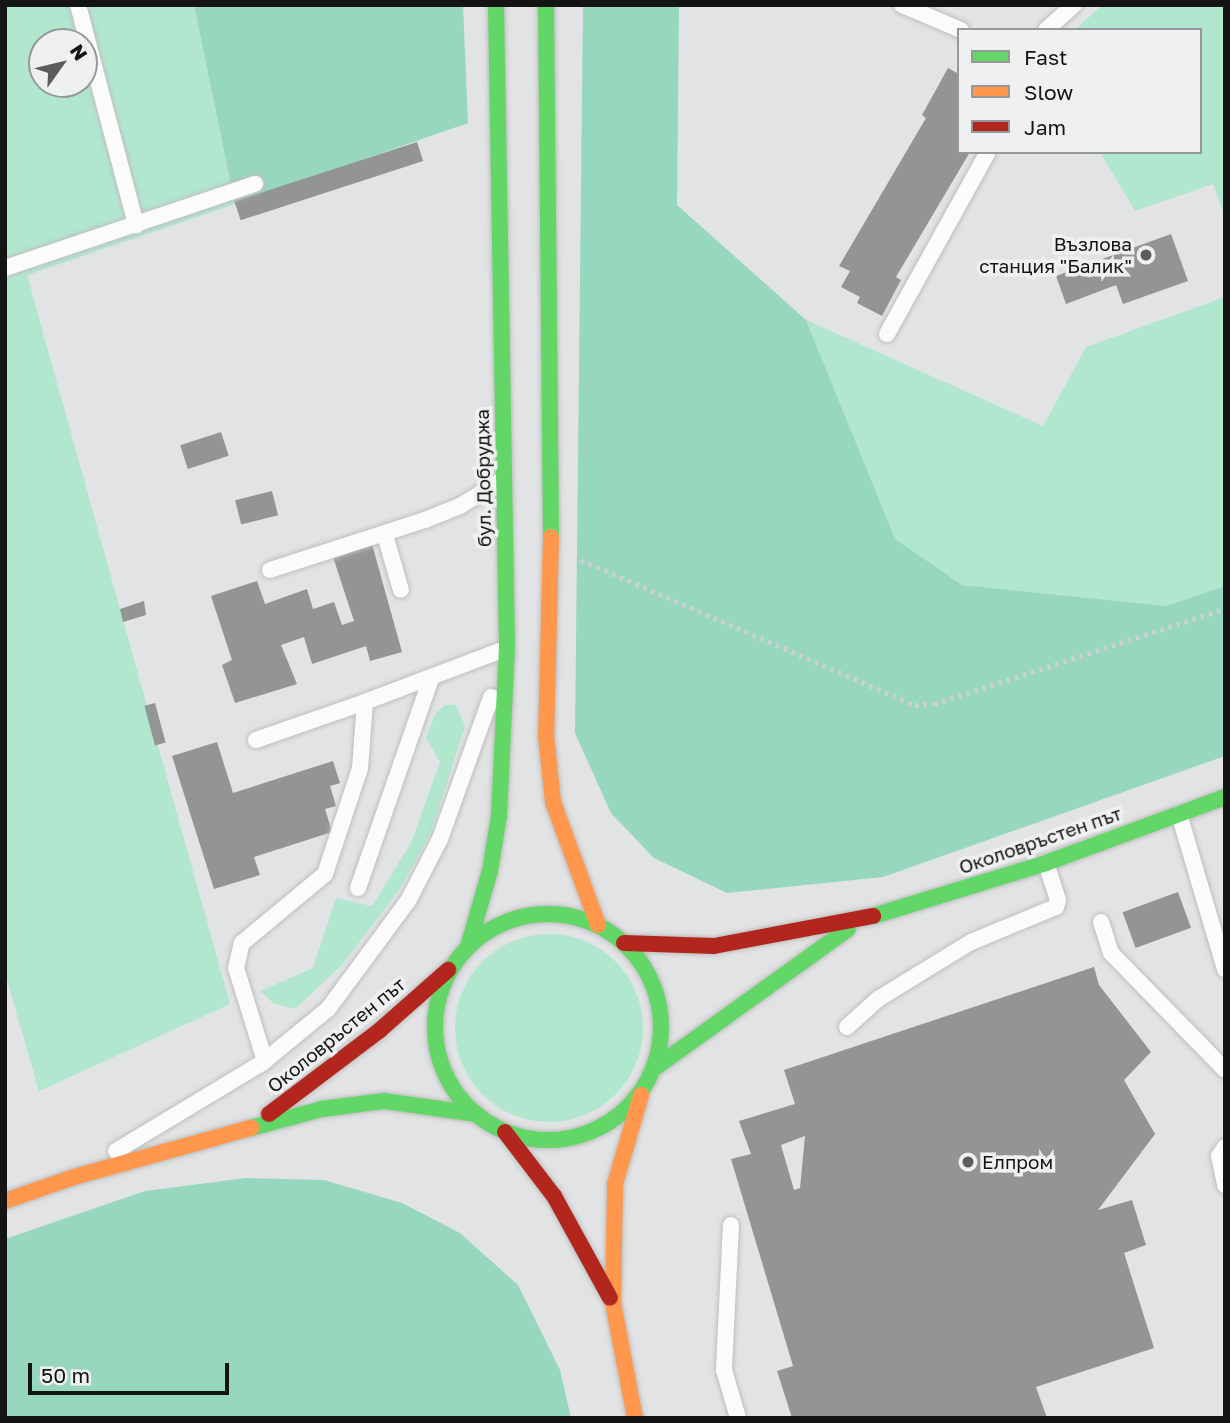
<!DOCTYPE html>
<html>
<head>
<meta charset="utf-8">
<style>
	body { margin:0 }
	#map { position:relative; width:1230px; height:1423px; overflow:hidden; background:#e2e3e4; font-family:"Golos Text",sans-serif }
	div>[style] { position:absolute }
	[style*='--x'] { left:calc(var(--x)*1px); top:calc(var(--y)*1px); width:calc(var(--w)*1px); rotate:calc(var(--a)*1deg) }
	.green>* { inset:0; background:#b2e7cf }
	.round { border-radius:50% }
	.forest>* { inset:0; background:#97d7bd }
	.building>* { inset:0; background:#939494; transform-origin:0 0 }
	.path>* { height:4.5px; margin-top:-2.25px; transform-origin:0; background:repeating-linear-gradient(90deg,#cecfd0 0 3.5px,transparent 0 8.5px) }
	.roads { filter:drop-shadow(0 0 2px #bdbebe) drop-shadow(0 0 2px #bdbebe) }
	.lane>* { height:16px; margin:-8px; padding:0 8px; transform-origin:8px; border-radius:8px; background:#fbfbfb }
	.fast>* { height:16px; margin:-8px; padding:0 8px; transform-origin:8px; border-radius:8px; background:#63d668 }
	.fast>.ring { margin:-8px; padding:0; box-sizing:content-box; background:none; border:16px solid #63d668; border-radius:50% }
	.slow>* { height:16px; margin:-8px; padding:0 8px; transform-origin:8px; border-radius:8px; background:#ff974d }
	.jam>* { height:16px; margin:-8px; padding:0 8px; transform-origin:8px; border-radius:8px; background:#b3261e }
	.dots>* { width:19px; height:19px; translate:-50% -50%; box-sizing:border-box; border:4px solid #eff0f2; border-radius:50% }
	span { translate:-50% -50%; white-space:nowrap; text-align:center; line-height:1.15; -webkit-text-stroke:7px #eff0f2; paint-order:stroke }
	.poi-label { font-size:19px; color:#141415 }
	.right { translate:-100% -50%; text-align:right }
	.left { translate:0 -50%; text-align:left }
	.street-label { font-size:19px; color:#141415 }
	.frame { position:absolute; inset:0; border:7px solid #141415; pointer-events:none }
	.legend { position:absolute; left:957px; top:28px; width:245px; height:126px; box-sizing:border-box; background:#eff0f2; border:2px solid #97989a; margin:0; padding:9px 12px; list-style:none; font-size:21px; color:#141415 }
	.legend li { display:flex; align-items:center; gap:14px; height:35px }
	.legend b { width:35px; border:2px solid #97989a }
	.north { position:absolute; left:28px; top:28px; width:70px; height:70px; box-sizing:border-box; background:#eff0f2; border:2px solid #97989a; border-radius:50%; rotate:56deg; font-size:19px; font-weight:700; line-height:28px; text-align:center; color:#141415 }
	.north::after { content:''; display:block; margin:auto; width:24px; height:32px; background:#5c5c5d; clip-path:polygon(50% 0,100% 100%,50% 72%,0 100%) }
	.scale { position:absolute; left:28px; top:1363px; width:201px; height:32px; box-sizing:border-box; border:4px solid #141415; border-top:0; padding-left:9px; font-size:21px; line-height:24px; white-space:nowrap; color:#141415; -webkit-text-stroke:5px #eff0f2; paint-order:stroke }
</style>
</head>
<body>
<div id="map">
	<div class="green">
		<i style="clip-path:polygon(evenodd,5px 5px,194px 5px,235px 204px,27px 275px,230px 1004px,39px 1091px,5px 973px,5px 5px,42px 42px,84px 42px,84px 84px,42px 84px,42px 42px)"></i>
		<i style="clip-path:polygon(1102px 5px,1225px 5px,1225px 217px,1213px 184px,1135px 211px,1100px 152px,1200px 152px,1200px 30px,1075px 30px)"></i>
		<i style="clip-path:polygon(1225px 297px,1225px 586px,1166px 606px,962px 585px,894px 539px,806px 320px,1043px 426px,1086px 347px)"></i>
		<i style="clip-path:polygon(445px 705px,456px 705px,465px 726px,431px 833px,399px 890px,342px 965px,295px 1009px,273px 1003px,260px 991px,313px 968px,336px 898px,372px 906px,411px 843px,440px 762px,426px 738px,435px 714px)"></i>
		<i class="round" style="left:455px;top:934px;width:188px;height:188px"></i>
	</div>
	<div class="forest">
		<i style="clip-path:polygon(194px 5px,463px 5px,468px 123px,235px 204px)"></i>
		<i style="clip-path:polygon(583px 5px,679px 5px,677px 205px,806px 320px,895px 539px,962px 585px,1166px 606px,1225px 586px,1225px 756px,883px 877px,727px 893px,654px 858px,611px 813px,575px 733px)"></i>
		<i style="clip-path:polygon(246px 1178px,324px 1180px,402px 1203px,460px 1233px,518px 1285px,560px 1370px,571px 1418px,5px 1418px,5px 1239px,145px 1191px)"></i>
	</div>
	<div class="building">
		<i style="clip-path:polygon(948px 68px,959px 74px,959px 152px,970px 152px,896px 277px,901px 280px,882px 316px,857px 303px,860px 297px,841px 287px,850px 271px,839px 266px,926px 118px,922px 115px)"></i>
		<i style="left:417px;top:142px;width:20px;height:192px;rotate:72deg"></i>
		<i style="clip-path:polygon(1171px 234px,1188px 281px,1123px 304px,1116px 285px,1066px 304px,1056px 276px)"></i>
		<i style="left:221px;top:432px;width:25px;height:43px;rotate:72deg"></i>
		<i style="left:272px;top:491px;width:25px;height:38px;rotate:76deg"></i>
		<i style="clip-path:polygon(372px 544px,402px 652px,370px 661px,366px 646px,312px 664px,304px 637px,281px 645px,297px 684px,235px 703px,222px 665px,232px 660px,211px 596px,257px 581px,265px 604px,307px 589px,313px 609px,334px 602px,342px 625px,354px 621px,333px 557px)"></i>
		<i style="clip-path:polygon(144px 601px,146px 615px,123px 622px,120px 609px)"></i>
		<i style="left:155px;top:703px;width:41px;height:11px;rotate:75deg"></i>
		<i style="clip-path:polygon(217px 742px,233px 793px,333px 761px,340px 783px,330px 786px,336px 806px,325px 809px,332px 832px,254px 857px,260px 875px,214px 889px,172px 756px)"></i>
		<i style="left:1178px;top:892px;width:38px;height:59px;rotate:70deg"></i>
		<i style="clip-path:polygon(evenodd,1094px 967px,1099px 985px,1151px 1052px,1124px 1080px,1155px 1134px,1098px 1210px,1132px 1200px,1146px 1245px,1124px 1253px,1154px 1348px,1036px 1387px,1047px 1418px,792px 1418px,777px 1371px,793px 1366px,731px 1159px,751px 1154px,739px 1121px,795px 1104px,784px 1070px,1094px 967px,805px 1136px,800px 1188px,794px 1190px,781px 1145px,805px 1136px)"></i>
	</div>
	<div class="path">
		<i style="--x:581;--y:560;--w:364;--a:23.5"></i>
		<i style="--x:915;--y:705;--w:19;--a:-3"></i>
		<i style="--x:934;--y:704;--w:306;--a:-18.1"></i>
	</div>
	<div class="roads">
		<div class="lane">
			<i style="--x:78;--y:5;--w:228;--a:75.2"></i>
			<i style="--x:902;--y:5;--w:64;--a:23"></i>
			<i style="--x:1046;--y:30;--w:38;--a:-42"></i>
			<i style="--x:5;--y:268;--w:264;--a:-18.6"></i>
			<i style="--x:887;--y:334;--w:208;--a:-61"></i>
			<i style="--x:385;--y:535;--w:57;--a:73.8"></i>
			<i style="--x:270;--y:570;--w:163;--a:-17.9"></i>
			<i style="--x:425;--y:520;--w:38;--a:-22"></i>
			<i style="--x:460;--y:506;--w:49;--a:-31.8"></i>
			<i style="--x:256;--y:740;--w:115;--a:-19.2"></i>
			<i style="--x:1179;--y:814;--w:162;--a:73.5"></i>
			<i style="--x:358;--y:888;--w:222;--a:-70.8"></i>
			<i style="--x:1101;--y:922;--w:33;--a:72"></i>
			<i style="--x:1111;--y:953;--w:163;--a:45.7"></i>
			<i style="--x:847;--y:1027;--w:42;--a:-42.1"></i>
			<i style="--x:878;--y:999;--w:109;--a:-31.5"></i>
			<i style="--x:971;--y:942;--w:92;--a:-22.4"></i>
			<i style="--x:1056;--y:907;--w:7;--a:-74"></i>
			<i style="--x:1058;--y:900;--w:39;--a:-108"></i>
			<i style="--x:265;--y:1061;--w:97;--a:-107.3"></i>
			<i style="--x:236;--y:968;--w:26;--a:-77"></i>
			<i style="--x:242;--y:943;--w:108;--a:-39.7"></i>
			<i style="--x:325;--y:874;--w:112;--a:-71.7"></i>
			<i style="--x:360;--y:768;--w:66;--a:-85.7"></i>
			<i style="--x:365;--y:702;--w:152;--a:-20.8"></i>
			<i style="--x:1225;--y:1147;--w:11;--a:124"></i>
			<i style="--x:1219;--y:1156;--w:30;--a:78"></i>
			<i style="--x:116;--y:1151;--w:170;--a:-31.1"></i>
			<i style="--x:262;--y:1063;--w:85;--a:-39.3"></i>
			<i style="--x:328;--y:1009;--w:134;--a:-53.5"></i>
			<i style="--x:408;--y:901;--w:70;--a:-62.7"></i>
			<i style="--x:440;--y:839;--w:151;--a:-70.2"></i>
			<i style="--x:731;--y:1225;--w:145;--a:92.8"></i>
			<i style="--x:724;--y:1370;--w:50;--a:73.7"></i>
		</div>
		<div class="fast">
			<i style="--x:546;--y:5;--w:532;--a:89.46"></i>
			<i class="ring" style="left:435px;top:914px;width:210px;height:210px"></i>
			<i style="--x:873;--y:916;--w:181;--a:-17"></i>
			<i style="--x:1046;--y:863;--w:191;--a:-20.2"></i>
			<i style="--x:468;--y:947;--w:79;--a:-73.9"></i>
			<i style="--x:490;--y:871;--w:56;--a:-80.7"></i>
			<i style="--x:499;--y:816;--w:168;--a:-87.3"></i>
			<i style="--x:507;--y:648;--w:643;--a:-90.98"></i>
			<i style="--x:656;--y:1067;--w:236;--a:-35.7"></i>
			<i style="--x:251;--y:1128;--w:73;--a:-15"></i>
			<i style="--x:322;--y:1109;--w:63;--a:-7.4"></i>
			<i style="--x:384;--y:1101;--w:93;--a:8"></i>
		</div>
		<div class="slow">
			<i style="--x:551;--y:537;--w:198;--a:91.4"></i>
			<i style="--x:546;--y:735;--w:67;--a:84"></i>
			<i style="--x:553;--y:802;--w:131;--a:69.9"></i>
			<i style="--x:5;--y:1201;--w:73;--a:-19.2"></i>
			<i style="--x:74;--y:1177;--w:184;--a:-15.5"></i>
			<i style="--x:635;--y:1418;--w:117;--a:-100.8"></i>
			<i style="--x:613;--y:1303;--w:119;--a:-89"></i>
			<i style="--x:615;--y:1184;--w:93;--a:-73.7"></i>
		</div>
		<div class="jam">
			<i style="--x:624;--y:943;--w:90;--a:1.9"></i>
			<i style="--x:714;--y:946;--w:162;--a:-10.7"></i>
			<i style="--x:269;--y:1114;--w:139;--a:-37.1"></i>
			<i style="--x:380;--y:1030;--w:91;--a:-41.4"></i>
			<i style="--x:505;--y:1132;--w:81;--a:52.6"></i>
			<i style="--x:554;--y:1196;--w:116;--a:61.2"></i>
		</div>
	</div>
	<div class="dots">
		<i style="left:1146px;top:255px;background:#5c5c5d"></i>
		<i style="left:968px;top:1162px;background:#5c5c5d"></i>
	</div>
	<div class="poi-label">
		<span class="right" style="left:1132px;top:255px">Възлова<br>станция "Балик"</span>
		<span class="left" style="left:982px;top:1162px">Елпром</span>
	</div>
	<div class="street-label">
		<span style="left:483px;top:478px;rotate:-91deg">бул. Добруджа</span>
		<span style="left:1040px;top:840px;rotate:-19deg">Околовръстен път</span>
		<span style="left:336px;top:1035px;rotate:-39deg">Околовръстен път</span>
	</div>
	<div class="frame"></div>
	<ul class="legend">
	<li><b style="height:9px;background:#63d668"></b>Fast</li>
	<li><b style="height:9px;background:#ff974d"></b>Slow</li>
	<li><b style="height:9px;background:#b3261e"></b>Jam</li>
	</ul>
	<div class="north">N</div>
	<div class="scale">50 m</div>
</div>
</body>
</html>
